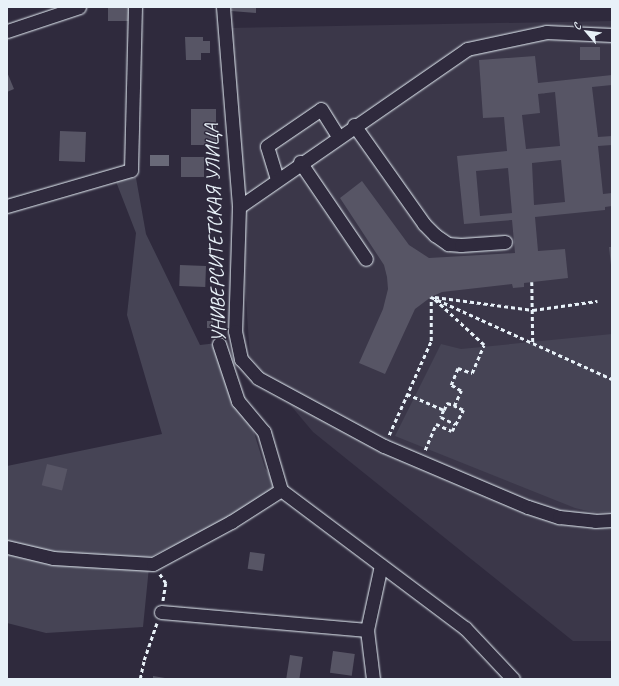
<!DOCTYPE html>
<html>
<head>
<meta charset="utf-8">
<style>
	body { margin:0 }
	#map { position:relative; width:619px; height:686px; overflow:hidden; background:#2f2a3d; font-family:Caveat,sans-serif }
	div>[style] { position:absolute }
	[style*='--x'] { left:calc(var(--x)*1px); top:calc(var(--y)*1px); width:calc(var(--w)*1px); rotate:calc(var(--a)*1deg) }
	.built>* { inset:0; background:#3b3749 }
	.green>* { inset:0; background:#464455 }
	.water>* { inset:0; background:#696978; transform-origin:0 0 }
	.building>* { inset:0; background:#575565; transform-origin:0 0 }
	.path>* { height:2.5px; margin-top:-1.25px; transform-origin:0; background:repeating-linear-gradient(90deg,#e8f1f8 0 4px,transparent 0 7px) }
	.roads { filter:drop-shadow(0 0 1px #e8f1f8) drop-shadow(0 0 1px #e8f1f8) }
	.minor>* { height:13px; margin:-6.5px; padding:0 6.5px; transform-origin:6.5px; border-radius:6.5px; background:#2f2a3d }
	span { translate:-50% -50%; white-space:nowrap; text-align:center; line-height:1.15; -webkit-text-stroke:3px #2f2a3d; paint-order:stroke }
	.street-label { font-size:20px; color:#e8f1f8 }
	.frame { position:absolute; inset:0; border:8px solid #e8f1f8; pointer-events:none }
	.north { position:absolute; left:567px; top:12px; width:40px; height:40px; -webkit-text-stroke:3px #2f2a3d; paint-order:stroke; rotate:298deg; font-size:11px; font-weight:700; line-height:16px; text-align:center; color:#e8f1f8 }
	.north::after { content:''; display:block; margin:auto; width:14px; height:18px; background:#e8f1f8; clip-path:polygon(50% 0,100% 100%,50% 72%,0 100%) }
</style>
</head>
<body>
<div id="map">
	<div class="built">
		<i style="clip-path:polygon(612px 21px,612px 641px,573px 641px,313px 432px,250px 357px,227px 28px)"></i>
	</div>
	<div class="green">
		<i style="clip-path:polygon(136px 178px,146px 234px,200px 345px,226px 342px,265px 468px,274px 481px,270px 494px,211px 528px,150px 557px,143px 627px,46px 633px,7px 623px,7px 466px,162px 434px,127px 315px,136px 233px,115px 179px)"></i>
		<i style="clip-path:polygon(612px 334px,612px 512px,592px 512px,575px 508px,395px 436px,441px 344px,461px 349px)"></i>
	</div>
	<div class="water">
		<i style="left:150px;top:155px;width:19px;height:11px"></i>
	</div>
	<div class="building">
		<i style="left:108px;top:7px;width:21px;height:14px"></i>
		<i style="clip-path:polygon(231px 7px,256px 7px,256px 13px,231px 11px)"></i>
		<i style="clip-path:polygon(185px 37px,203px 37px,203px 41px,210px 41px,210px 53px,201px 53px,201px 60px,186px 60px)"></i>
		<i style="left:600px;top:47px;width:13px;height:20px;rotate:90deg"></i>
		<i style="clip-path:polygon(evenodd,535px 56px,538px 83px,612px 75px,612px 85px,592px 87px,598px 137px,612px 136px,612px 145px,598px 146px,603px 194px,612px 193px,612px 206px,605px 207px,605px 210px,535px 217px,538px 251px,565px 249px,568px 278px,524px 283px,524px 287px,513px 288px,512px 284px,442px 292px,431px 297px,415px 309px,385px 374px,359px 363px,383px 309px,388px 289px,387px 277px,384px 265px,340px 198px,362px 181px,409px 245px,429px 258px,515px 253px,512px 220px,464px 224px,457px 156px,507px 151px,504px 117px,483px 118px,479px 60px,535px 56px,555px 92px,560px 146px,526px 149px,522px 115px,540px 113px,538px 94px,555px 92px,535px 56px,561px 160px,565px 202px,534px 205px,532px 163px,561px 160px,535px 56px,508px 168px,512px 213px,480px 216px,476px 171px,508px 168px)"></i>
		<i style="clip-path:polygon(7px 72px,14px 89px,7px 92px)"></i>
		<i style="left:191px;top:109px;width:25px;height:36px"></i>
		<i style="left:60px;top:131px;width:26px;height:30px;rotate:2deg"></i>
		<i style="left:204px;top:157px;width:20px;height:23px;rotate:90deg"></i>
		<i style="clip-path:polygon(609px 247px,612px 247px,612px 265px,611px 265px)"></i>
		<i style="left:180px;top:265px;width:26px;height:21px;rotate:2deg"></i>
		<i style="left:207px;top:321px;width:6px;height:7px"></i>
		<i style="left:47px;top:464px;width:21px;height:22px;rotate:14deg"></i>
		<i style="left:250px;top:552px;width:15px;height:17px;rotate:8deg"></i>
		<i style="left:333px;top:651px;width:22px;height:22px;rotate:8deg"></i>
		<i style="left:290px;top:655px;width:13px;height:24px;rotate:9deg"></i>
		<i style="clip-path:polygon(153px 676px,165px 678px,165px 679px,153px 679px)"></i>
	</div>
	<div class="path">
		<i style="--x:532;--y:282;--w:61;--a:89.1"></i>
		<i style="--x:435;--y:297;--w:99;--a:7.6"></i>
		<i style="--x:533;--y:310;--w:65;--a:-8"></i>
		<i style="--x:407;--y:394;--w:40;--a:23.4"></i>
		<i style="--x:444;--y:410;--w:8;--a:-67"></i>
		<i style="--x:447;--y:403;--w:7;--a:16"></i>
		<i style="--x:444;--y:410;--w:8;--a:113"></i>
		<i style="--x:441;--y:417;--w:16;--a:27"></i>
		<i style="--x:389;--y:435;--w:103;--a:-65.9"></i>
		<i style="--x:431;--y:341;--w:44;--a:-90"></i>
		<i style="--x:431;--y:297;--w:199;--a:24.4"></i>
		<i style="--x:425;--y:450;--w:28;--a:-67"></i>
		<i style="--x:436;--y:424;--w:17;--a:24"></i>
		<i style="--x:452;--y:431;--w:24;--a:-62"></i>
		<i style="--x:463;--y:410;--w:10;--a:-156"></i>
		<i style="--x:454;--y:406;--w:17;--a:-65"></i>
		<i style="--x:461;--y:391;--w:12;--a:-149"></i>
		<i style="--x:451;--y:385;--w:18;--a:-68"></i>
		<i style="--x:458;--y:368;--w:15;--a:20"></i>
		<i style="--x:472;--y:373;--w:30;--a:-67"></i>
		<i style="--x:484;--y:345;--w:69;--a:-137.3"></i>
		<i style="--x:160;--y:574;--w:11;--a:56"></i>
		<i style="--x:166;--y:583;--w:18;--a:99"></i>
		<i style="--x:140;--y:679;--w:19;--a:-78"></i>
		<i style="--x:144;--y:660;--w:39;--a:-71"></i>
	</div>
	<div class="roads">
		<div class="minor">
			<i style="--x:223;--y:7;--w:201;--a:85.4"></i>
			<i style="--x:239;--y:207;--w:124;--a:91.8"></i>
			<i style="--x:235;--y:331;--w:29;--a:78"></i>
			<i style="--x:241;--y:359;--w:25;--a:48"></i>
			<i style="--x:258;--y:378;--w:143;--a:28.4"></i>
			<i style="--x:384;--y:446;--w:156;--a:23"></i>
			<i style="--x:528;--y:507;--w:33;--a:18"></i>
			<i style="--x:559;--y:517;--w:36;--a:6"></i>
			<i style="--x:595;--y:521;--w:17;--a:-3"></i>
			<i style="--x:7;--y:31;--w:76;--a:-18.4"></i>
			<i style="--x:354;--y:125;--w:121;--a:54.7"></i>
			<i style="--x:424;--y:224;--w:16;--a:45"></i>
			<i style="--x:435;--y:235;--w:16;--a:35"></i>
			<i style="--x:448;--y:244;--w:13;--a:4"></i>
			<i style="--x:461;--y:245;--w:44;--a:-3.9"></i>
			<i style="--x:300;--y:162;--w:117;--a:55.8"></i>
			<i style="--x:277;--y:179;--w:34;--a:-107"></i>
			<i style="--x:267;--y:146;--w:65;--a:-34.4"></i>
			<i style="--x:321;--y:109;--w:32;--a:58"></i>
			<i style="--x:7;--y:206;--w:129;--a:-16.2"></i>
			<i style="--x:131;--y:170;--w:163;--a:-88.6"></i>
			<i style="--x:239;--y:207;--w:277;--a:-34.7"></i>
			<i style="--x:467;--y:49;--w:81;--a:-12.1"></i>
			<i style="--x:546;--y:32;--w:66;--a:2.6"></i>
			<i style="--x:219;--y:344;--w:60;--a:71.6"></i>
			<i style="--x:238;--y:401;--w:40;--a:50"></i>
			<i style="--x:264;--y:432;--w:60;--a:73.7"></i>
			<i style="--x:281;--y:490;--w:230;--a:36.9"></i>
			<i style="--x:465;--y:628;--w:70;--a:46.7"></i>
			<i style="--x:7;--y:547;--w:47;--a:13.4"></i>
			<i style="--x:53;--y:558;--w:100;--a:3.4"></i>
			<i style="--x:153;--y:564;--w:89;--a:-28.3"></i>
			<i style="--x:231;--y:522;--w:59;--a:-32.6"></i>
			<i style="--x:161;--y:612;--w:207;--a:5"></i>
			<i style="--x:367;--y:630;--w:66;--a:-77.8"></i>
			<i style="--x:367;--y:630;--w:49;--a:83"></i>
		</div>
	</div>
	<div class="street-label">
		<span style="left:215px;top:233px;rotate:-92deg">УНИВЕРСИТЕТСКАЯ УЛИЦА</span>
	</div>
	<div class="frame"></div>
	<div class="north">С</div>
</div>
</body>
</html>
